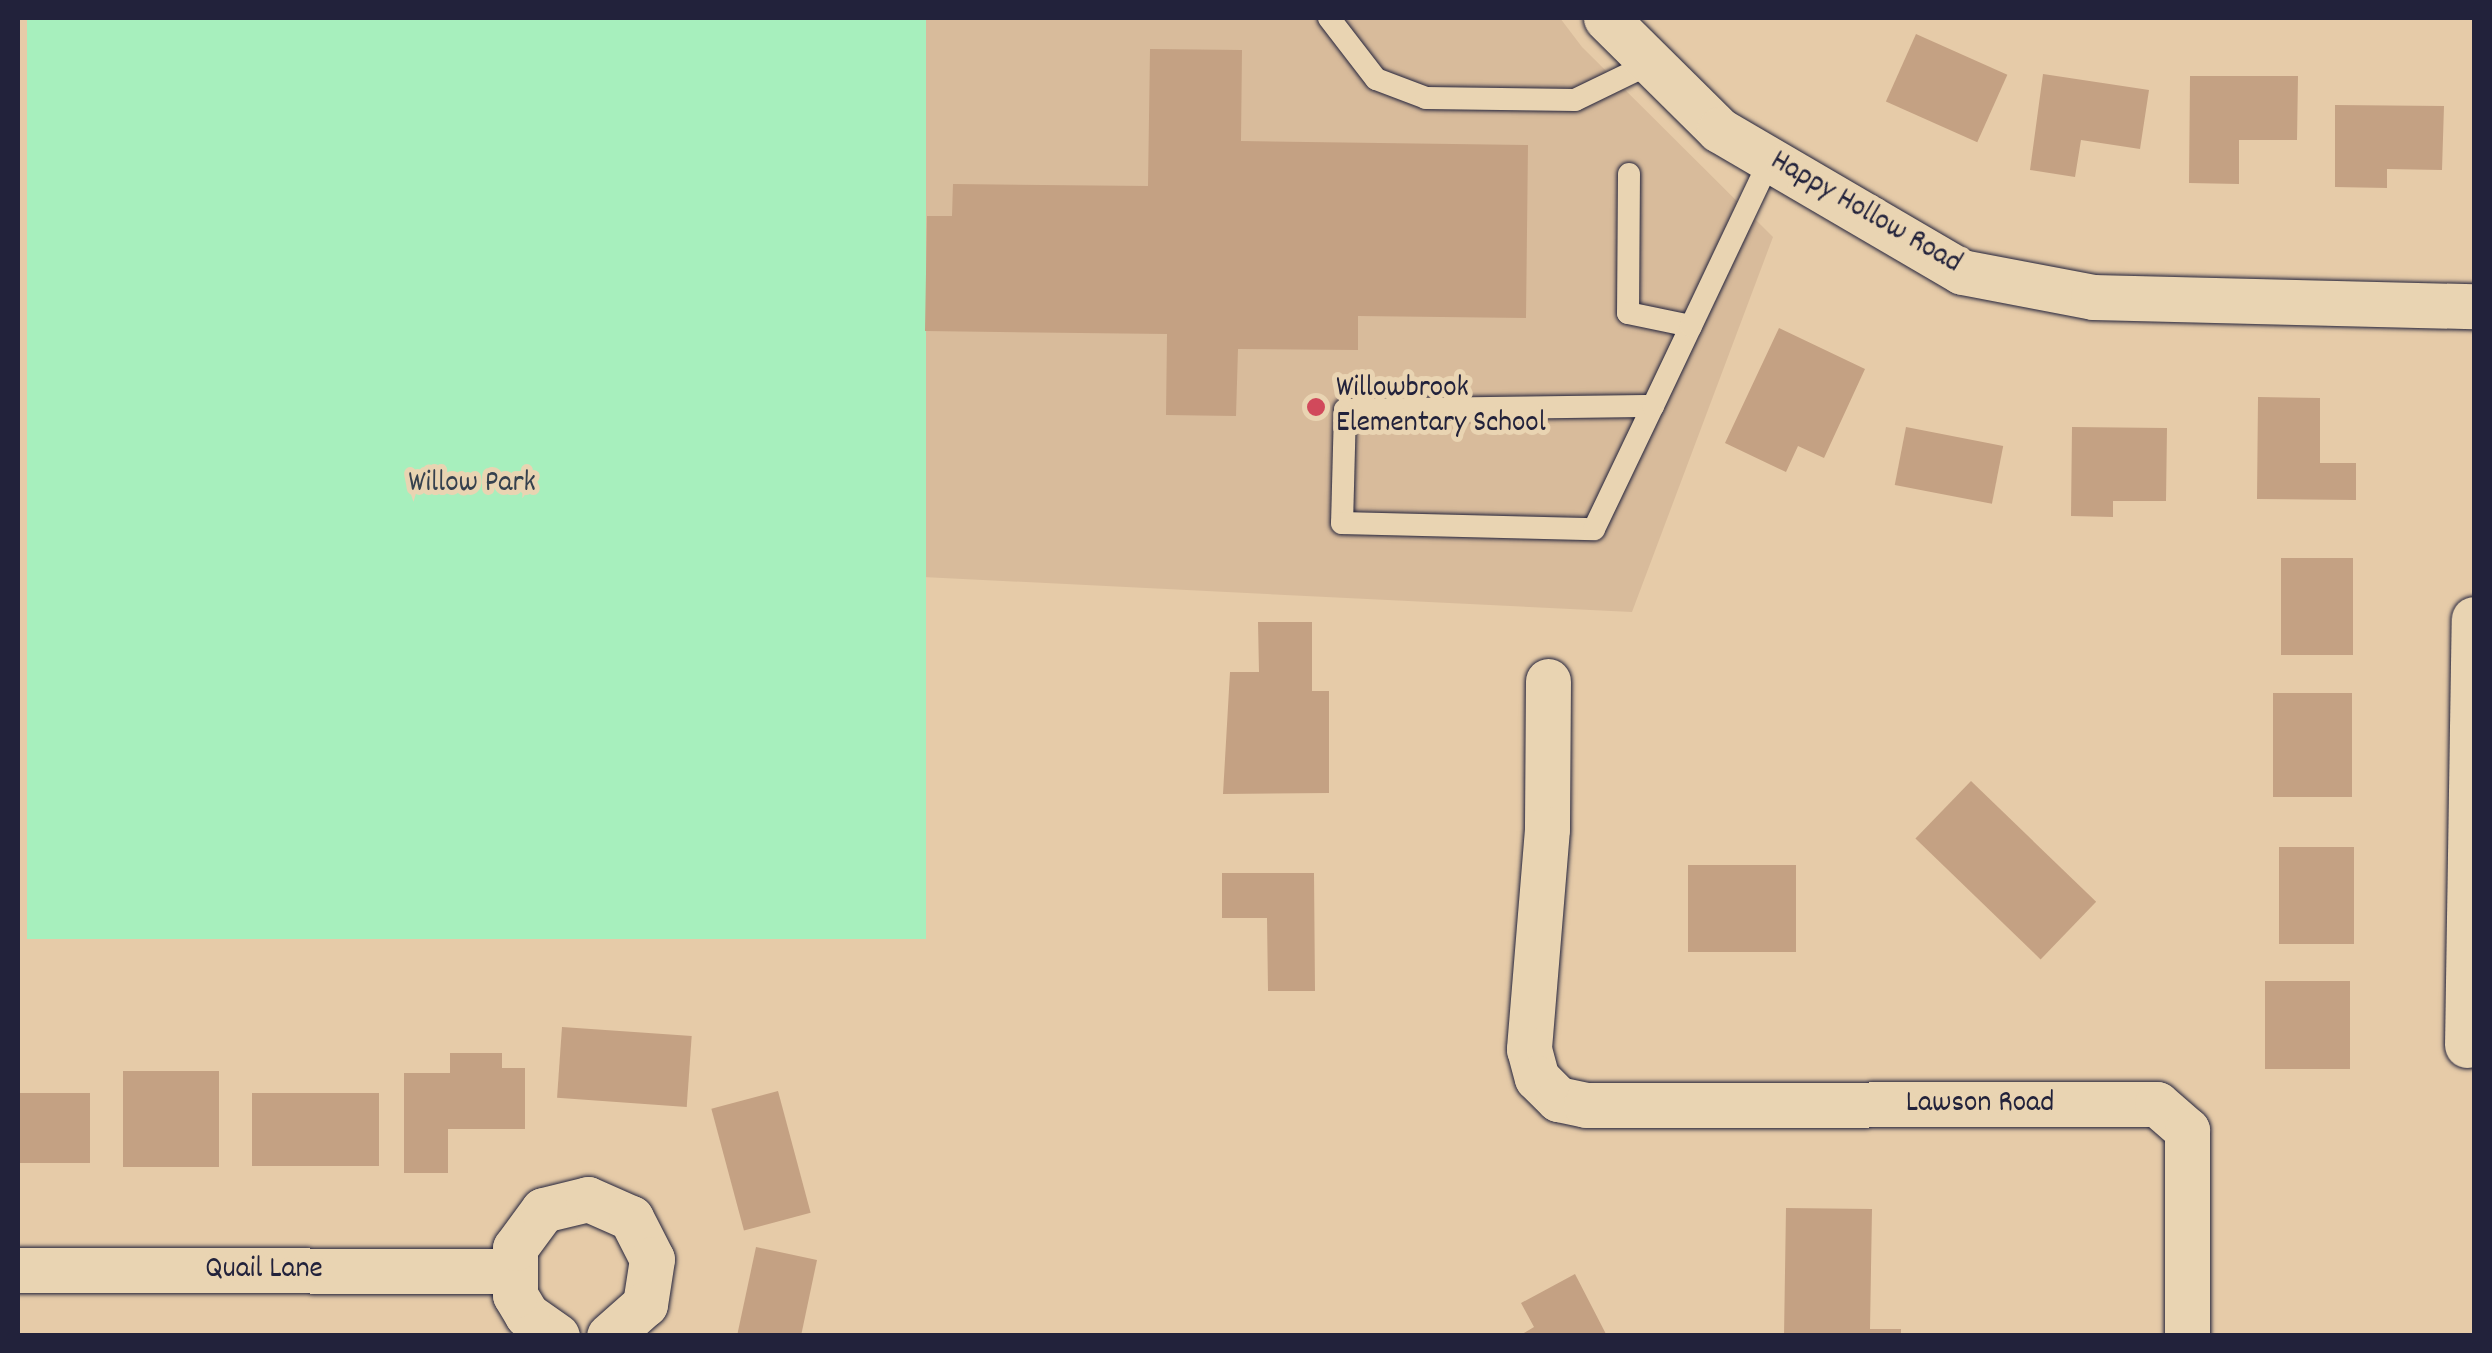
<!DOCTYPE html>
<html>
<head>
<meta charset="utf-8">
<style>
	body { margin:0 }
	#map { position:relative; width:2492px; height:1353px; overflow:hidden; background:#e6cba8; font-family:Dekko,sans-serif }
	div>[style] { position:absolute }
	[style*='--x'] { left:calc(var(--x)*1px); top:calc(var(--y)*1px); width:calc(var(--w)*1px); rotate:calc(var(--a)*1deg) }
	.built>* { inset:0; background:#d8bb9b }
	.green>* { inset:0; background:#a7efbd; transform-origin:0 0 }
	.building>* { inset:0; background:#c4a183; transform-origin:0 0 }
	.roads { filter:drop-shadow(0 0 2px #22223b) drop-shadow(0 0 2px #22223b) }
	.service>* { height:22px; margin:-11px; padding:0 11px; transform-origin:11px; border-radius:11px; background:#e9d4b2 }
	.minor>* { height:45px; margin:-22.5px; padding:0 22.5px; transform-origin:22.5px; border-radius:22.5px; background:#e9d4b2 }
	.dots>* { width:28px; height:28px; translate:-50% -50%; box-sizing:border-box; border:5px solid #e9d4b2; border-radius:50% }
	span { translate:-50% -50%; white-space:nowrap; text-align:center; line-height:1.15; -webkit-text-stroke:10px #e9d4b2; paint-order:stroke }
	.street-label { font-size:30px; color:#22223b }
	.poi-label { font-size:30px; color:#22223b }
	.left { translate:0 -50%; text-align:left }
	.park-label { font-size:30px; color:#36414e }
	.frame { position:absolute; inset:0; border:20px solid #22223b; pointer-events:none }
</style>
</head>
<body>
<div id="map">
	<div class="built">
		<i style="clip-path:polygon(926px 18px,1560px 18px,1582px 47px,1773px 237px,1632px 612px,923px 577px)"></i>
	</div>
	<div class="green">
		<i style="left:27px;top:18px;width:899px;height:921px"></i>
	</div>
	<div class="building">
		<i style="left:1916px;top:34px;width:100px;height:74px;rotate:24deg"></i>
		<i style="clip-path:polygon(1150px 49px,1242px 50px,1241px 141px,1528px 145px,1526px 318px,1358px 316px,1358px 350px,1238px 349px,1236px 416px,1166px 415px,1167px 334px,925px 331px,927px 216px,952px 216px,953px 184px,1148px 186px)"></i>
		<i style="clip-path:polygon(2043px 74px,2149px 90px,2140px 149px,2081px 140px,2075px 177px,2030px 170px)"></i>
		<i style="clip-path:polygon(2190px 76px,2298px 76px,2297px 140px,2239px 140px,2239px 184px,2189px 183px)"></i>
		<i style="clip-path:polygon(2335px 105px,2444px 106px,2442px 170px,2387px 169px,2387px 188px,2335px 187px)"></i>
		<i style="clip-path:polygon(1779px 328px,1865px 369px,1824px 458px,1798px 446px,1786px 472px,1725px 443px)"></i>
		<i style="clip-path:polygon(2258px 397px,2320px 398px,2320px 463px,2356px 463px,2356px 500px,2257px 499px)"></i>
		<i style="left:1906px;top:427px;width:99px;height:59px;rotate:11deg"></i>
		<i style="clip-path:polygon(2072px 427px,2167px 428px,2166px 501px,2113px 501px,2113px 517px,2071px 516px)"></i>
		<i style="left:2281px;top:558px;width:72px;height:97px"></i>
		<i style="clip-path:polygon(1258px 622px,1312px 622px,1312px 691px,1329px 691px,1329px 793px,1223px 794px,1230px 672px,1259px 672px)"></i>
		<i style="left:2273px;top:693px;width:79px;height:104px"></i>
		<i style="left:1971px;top:781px;width:174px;height:80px;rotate:44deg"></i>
		<i style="left:2279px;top:847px;width:75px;height:97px"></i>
		<i style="left:1688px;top:865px;width:108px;height:87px"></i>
		<i style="clip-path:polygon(1222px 873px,1314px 873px,1315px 991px,1268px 991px,1267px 918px,1222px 918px)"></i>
		<i style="left:2265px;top:981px;width:85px;height:88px"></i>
		<i style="left:562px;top:1027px;width:130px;height:71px;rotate:4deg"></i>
		<i style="clip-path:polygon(450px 1053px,502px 1053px,502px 1068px,525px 1068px,525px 1129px,448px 1129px,448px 1173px,404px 1173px,404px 1073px,450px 1073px)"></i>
		<i style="left:123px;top:1071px;width:96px;height:96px"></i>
		<i style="left:778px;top:1091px;width:126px;height:69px;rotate:75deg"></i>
		<i style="left:18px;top:1093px;width:72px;height:70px"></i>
		<i style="left:252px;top:1093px;width:127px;height:73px"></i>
		<i style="clip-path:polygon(1786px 1208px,1872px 1209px,1870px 1329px,1901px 1329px,1901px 1336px,1784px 1336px)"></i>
		<i style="clip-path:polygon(756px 1247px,817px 1260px,801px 1336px,737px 1336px)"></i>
		<i style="clip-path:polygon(1575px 1274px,1607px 1336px,1519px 1336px,1534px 1327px,1521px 1303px)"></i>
	</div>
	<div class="roads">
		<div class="service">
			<i style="--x:1329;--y:18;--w:77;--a:52.4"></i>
			<i style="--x:1376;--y:79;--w:53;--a:20.8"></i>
			<i style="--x:1426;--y:98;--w:149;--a:0.8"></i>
			<i style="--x:1575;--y:100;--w:80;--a:-25.9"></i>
			<i style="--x:1629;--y:174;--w:139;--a:90.4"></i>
			<i style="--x:1628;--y:313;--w:64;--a:11.7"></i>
			<i style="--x:1653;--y:406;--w:308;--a:179.3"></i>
			<i style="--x:1345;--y:410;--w:113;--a:91.5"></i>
			<i style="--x:1342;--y:523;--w:252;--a:1.4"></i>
			<i style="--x:1594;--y:529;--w:136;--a:-64.4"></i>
			<i style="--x:1653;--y:406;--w:89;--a:-64.6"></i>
			<i style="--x:1691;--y:326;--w:184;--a:-64.6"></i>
		</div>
		<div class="minor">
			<i style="--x:1606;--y:18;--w:159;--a:44.7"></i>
			<i style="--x:1719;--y:130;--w:281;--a:30.3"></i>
			<i style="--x:1962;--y:272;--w:133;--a:10.8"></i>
			<i style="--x:2093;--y:297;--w:381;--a:1.4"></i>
			<i style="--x:1548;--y:681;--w:148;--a:90.4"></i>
			<i style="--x:1547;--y:829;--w:221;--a:94.7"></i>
			<i style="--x:1529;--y:1049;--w:30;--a:75"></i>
			<i style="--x:1537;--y:1078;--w:30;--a:45"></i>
			<i style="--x:1558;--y:1099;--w:29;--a:12"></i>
			<i style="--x:1586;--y:1105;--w:571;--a:-0.1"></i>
			<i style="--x:2157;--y:1104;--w:40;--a:41"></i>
			<i style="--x:2187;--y:1130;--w:206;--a:90"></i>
			<i style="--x:2467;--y:1045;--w:426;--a:-89.1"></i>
			<i style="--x:18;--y:1270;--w:493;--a:0.1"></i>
			<i style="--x:557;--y:1336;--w:37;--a:-145"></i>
			<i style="--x:527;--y:1315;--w:23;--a:-121"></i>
			<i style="--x:515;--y:1295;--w:47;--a:-90"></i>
			<i style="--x:515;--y:1248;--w:47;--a:-53.6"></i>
			<i style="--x:543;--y:1210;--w:46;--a:-13.7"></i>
			<i style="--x:588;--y:1199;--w:47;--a:23.8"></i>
			<i style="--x:631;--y:1218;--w:46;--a:62.9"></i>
			<i style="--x:652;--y:1259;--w:46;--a:98.8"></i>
			<i style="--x:645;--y:1304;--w:48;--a:138.4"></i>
		</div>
	</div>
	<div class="dots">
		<i style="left:1316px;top:407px;background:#d1495b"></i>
	</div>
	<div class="street-label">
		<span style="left:1865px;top:214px;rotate:30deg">Happy Hollow Road</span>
		<span style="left:1980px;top:1105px">Lawson Road</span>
		<span style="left:264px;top:1271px">Quail Lane</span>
	</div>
	<div class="poi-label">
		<span class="left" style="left:1336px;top:407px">Willowbrook<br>Elementary School</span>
	</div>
	<div class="park-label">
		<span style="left:472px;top:485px">Willow Park</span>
	</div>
	<div class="frame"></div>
</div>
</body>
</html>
